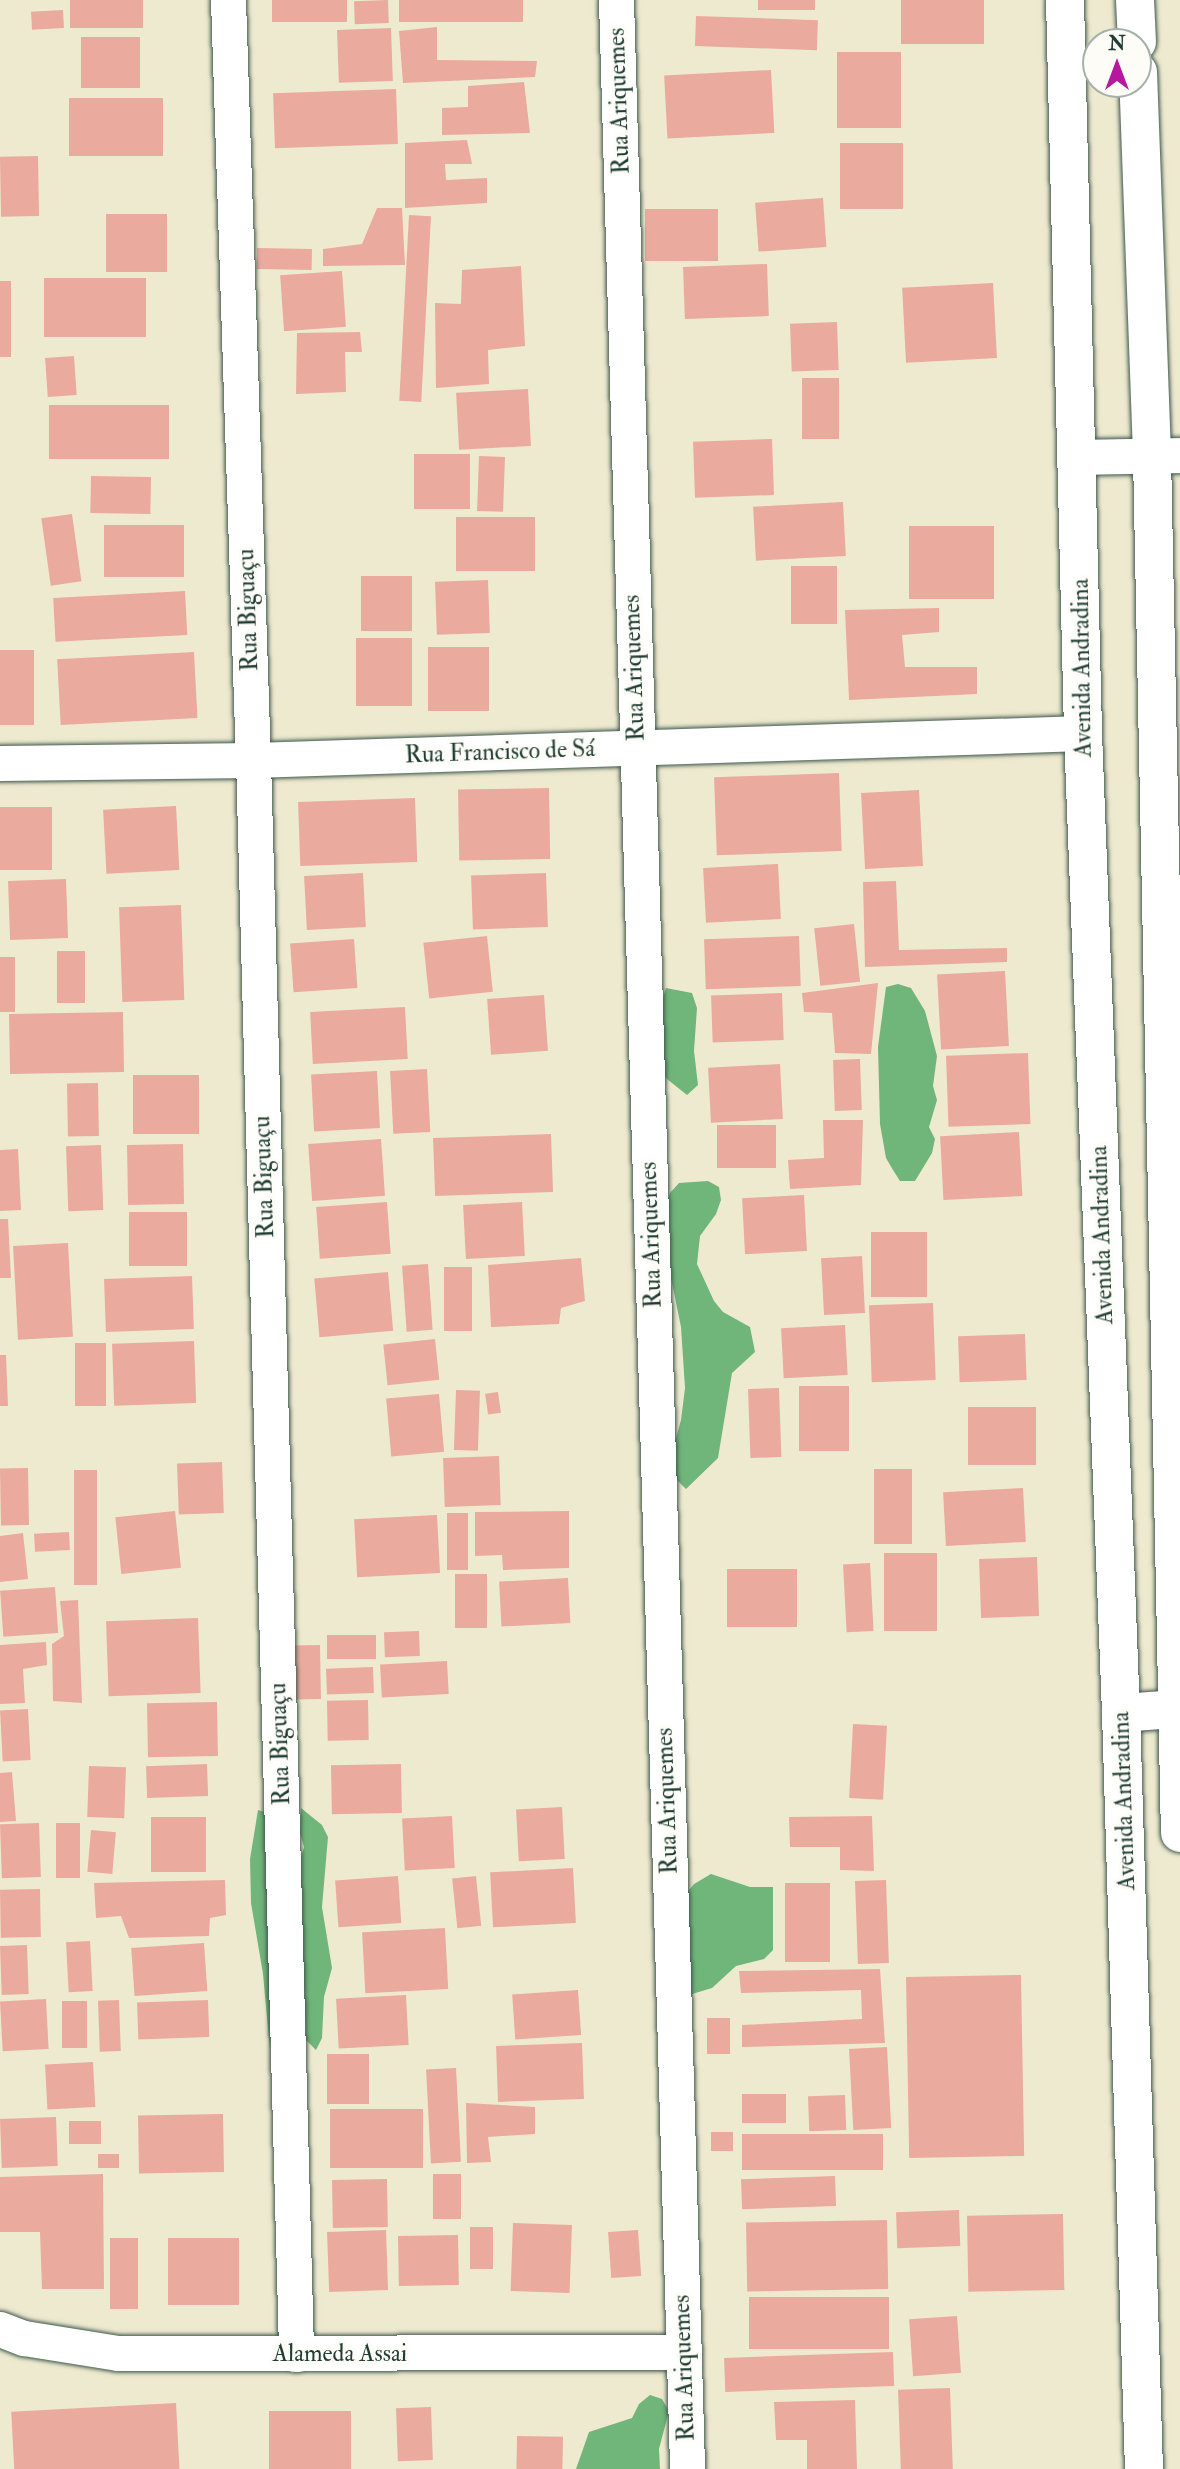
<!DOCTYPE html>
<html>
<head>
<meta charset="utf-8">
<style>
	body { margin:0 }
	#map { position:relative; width:1180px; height:2469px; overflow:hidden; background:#eeead0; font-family:"IM FELL Double Pica",serif }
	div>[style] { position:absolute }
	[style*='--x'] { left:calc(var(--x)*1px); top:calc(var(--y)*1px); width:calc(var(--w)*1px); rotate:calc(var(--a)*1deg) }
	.forest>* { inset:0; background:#70b57a }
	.building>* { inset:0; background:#ebaa9e; transform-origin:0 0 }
	.roads { filter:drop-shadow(0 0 2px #3e574b) drop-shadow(0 0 2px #3e574b) }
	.minor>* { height:35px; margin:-17.5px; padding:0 17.5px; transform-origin:17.5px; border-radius:17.5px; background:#fff }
	.tertiary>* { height:38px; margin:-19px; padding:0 19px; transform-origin:19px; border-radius:19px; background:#fff }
	.secondary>* { height:38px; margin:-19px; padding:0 19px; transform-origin:19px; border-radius:19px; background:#fff }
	span { translate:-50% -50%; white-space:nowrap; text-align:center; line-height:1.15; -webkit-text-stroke:7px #fdfcf7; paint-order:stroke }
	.street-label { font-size:24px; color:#1f3d34 }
	.north { position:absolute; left:1082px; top:28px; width:70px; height:70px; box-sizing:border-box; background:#fdfcf7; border:2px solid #a4b0a9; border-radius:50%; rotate:0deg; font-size:19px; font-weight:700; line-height:28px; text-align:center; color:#1f3d34 }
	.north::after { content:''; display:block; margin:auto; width:24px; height:32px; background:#b5179e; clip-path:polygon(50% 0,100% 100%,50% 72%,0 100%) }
</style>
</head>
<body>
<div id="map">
	<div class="forest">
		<i style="clip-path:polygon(898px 984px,911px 988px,925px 1011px,937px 1056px,933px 1086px,937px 1100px,929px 1127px,935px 1139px,932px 1153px,915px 1181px,900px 1181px,893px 1170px,886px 1158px,880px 1124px,878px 1047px,886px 987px)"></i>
		<i style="clip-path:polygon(666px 988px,692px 993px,697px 1008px,694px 1051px,698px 1085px,687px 1095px,667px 1079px,660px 1068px,662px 1001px)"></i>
		<i style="clip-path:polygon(708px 1181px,719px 1187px,721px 1200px,716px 1214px,700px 1236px,697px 1264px,714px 1301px,723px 1312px,750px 1327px,755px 1352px,732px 1373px,718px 1458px,686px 1489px,675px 1478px,673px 1449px,681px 1420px,685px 1388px,681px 1327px,671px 1278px,666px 1206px,670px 1193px,679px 1183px)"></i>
		<i style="clip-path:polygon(301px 1808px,322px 1825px,328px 1837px,322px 1907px,332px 1968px,324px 1997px,322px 2038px,316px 2050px,306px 2040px,304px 1983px,299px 1968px,300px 1861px,304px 1847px,300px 1833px)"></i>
		<i style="clip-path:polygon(258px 1810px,277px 1816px,270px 2050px,263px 1974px,251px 1903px,250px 1859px)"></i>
		<i style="clip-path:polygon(711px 1874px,750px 1887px,773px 1887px,773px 1950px,764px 1959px,736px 1966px,712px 1988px,689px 1995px,685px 1895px,694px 1884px)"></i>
		<i style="clip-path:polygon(650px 2395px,662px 2399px,669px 2411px,659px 2449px,660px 2469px,576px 2469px,589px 2432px,632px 2418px,639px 2404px)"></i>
	</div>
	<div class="building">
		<i style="left:70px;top:0;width:73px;height:28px"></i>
		<i style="left:272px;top:0;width:75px;height:22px"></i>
		<i style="left:388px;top:0;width:23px;height:34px;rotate:88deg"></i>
		<i style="left:399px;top:0;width:124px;height:22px"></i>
		<i style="left:758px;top:0;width:57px;height:10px"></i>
		<i style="left:901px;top:0;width:83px;height:44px"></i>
		<i style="left:63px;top:10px;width:18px;height:32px;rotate:87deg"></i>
		<i style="left:696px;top:16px;width:122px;height:30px;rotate:2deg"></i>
		<i style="clip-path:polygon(437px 27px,437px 60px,537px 61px,535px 77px,403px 83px,399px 31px)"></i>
		<i style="left:391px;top:28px;width:53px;height:54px;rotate:88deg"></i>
		<i style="left:81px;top:37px;width:59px;height:51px"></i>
		<i style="left:837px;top:52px;width:64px;height:76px"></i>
		<i style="left:771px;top:70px;width:63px;height:107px;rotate:87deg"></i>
		<i style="clip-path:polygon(524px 82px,530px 133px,442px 135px,442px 108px,468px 107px,468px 86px)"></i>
		<i style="left:396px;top:89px;width:55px;height:123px;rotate:88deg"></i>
		<i style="left:69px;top:98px;width:94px;height:58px"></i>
		<i style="clip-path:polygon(467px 140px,472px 164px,445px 164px,446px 180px,487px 178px,487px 203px,405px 208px,405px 143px)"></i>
		<i style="left:840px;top:143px;width:63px;height:66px"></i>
		<i style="left:38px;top:156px;width:60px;height:38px;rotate:89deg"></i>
		<i style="left:823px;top:198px;width:49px;height:68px;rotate:86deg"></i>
		<i style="clip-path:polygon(377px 208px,402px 208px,405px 265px,323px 266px,323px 249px,362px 244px)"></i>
		<i style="left:645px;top:209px;width:73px;height:52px"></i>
		<i style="left:106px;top:214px;width:61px;height:58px"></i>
		<i style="left:409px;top:215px;width:22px;height:186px;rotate:3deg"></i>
		<i style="left:257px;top:248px;width:55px;height:21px;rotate:1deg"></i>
		<i style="left:767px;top:264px;width:52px;height:84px;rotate:88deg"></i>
		<i style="clip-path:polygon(521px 266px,525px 346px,488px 350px,489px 384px,436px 388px,435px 303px,461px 304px,462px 270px)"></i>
		<i style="left:342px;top:271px;width:56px;height:62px;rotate:86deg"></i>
		<i style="left:44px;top:278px;width:102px;height:59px"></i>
		<i style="left:0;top:281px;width:11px;height:76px"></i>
		<i style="left:993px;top:283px;width:75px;height:91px;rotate:87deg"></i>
		<i style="left:837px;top:322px;width:48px;height:47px;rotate:88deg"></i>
		<i style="clip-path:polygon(360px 332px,362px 352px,345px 352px,346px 392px,296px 394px,297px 333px)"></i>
		<i style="left:74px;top:356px;width:39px;height:29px;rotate:86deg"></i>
		<i style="left:802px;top:378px;width:37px;height:61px"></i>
		<i style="left:528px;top:389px;width:57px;height:72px;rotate:87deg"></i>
		<i style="left:49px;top:405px;width:120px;height:54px"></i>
		<i style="left:772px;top:439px;width:56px;height:79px;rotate:88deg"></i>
		<i style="left:414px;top:454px;width:56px;height:55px"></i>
		<i style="left:479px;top:456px;width:26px;height:55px;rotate:2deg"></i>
		<i style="left:91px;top:476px;width:60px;height:37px;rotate:1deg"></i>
		<i style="left:843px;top:502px;width:54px;height:90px;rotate:87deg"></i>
		<i style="left:72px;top:514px;width:68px;height:31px;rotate:82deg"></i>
		<i style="left:456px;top:517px;width:79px;height:54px"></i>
		<i style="left:104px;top:525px;width:80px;height:52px"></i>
		<i style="left:909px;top:526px;width:85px;height:73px"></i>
		<i style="left:791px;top:566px;width:46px;height:58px"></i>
		<i style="left:361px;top:576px;width:51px;height:55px"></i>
		<i style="left:488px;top:580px;width:53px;height:53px;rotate:88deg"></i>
		<i style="left:185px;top:591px;width:44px;height:132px;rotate:87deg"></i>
		<i style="clip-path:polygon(939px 608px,939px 632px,902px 635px,905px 667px,977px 667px,977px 694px,849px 700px,845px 610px)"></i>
		<i style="left:356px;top:638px;width:56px;height:68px"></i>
		<i style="left:428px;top:647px;width:61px;height:64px"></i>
		<i style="left:0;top:650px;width:34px;height:75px"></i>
		<i style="left:194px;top:652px;width:66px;height:137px;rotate:87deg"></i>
		<i style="left:839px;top:773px;width:78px;height:125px;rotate:88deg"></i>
		<i style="left:549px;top:788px;width:71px;height:91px;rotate:89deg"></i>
		<i style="left:919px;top:790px;width:76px;height:58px;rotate:87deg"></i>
		<i style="left:415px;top:798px;width:64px;height:117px;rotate:88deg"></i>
		<i style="left:176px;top:806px;width:64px;height:73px;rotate:87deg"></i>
		<i style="left:52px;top:807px;width:63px;height:52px;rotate:90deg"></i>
		<i style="left:778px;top:864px;width:55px;height:75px;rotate:87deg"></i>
		<i style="left:363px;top:873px;width:54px;height:59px;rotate:87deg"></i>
		<i style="left:546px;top:873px;width:54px;height:75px;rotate:88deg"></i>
		<i style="left:66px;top:879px;width:59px;height:58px;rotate:88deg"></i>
		<i style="clip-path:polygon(896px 881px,899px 950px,1007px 948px,1007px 962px,865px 967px,863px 882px)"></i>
		<i style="left:181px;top:905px;width:95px;height:62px;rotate:88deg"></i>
		<i style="left:854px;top:924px;width:58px;height:40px;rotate:84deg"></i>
		<i style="left:487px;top:936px;width:56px;height:64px;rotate:84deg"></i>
		<i style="left:799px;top:936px;width:50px;height:95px;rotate:88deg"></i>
		<i style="left:354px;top:939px;width:49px;height:64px;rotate:86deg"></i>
		<i style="left:57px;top:951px;width:28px;height:52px"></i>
		<i style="left:0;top:957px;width:15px;height:55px"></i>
		<i style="left:1005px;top:971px;width:75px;height:68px;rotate:87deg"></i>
		<i style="clip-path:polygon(878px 983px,871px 1054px,835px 1053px,832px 1013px,804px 1012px,802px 993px)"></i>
		<i style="left:782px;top:993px;width:47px;height:71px;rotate:88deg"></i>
		<i style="left:544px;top:995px;width:56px;height:57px;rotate:86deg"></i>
		<i style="left:405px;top:1007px;width:52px;height:95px;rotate:87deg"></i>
		<i style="left:123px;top:1012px;width:60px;height:114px;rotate:89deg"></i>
		<i style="left:1028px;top:1053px;width:71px;height:82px;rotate:88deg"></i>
		<i style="left:860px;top:1059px;width:51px;height:27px;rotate:88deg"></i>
		<i style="left:780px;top:1064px;width:55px;height:72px;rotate:87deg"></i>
		<i style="left:427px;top:1069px;width:63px;height:37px;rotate:87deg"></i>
		<i style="left:377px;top:1071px;width:57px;height:66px;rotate:87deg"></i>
		<i style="left:133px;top:1075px;width:66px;height:59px"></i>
		<i style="left:98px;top:1083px;width:53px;height:31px;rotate:89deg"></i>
		<i style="clip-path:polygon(823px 1120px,863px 1120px,861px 1185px,790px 1189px,788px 1160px,824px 1158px)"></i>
		<i style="left:776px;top:1125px;width:43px;height:59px;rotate:90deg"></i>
		<i style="left:1019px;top:1132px;width:64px;height:79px;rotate:87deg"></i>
		<i style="left:551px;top:1134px;width:58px;height:118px;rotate:88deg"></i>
		<i style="left:381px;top:1139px;width:57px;height:73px;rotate:86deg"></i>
		<i style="left:183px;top:1144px;width:60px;height:56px;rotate:89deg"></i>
		<i style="left:101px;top:1145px;width:65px;height:35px;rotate:88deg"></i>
		<i style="clip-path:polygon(18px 1149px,21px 1210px,0 1211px,0 1150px)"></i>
		<i style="left:804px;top:1195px;width:56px;height:62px;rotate:87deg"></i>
		<i style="left:387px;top:1202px;width:52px;height:71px;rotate:86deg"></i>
		<i style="left:522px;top:1202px;width:54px;height:59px;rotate:87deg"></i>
		<i style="left:187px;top:1212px;width:54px;height:58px;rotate:90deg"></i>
		<i style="clip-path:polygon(0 1219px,8px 1219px,11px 1278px,0 1278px)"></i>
		<i style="left:871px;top:1232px;width:56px;height:65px"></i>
		<i style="left:68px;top:1243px;width:94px;height:55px;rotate:87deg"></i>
		<i style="left:862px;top:1256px;width:57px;height:41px;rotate:87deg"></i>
		<i style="clip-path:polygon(581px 1258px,585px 1301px,561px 1308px,559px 1324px,491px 1327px,488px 1265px)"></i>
		<i style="left:428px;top:1264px;width:66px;height:26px;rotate:86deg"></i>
		<i style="left:444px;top:1267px;width:28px;height:64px"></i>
		<i style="left:388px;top:1272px;width:59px;height:74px;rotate:85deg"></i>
		<i style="left:192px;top:1276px;width:53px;height:88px;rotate:88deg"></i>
		<i style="left:933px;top:1303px;width:77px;height:64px;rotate:88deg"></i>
		<i style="left:845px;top:1325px;width:50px;height:64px;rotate:87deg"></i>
		<i style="left:1025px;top:1334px;width:46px;height:67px;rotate:88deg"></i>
		<i style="left:435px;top:1339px;width:41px;height:52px;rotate:84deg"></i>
		<i style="left:194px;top:1341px;width:62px;height:82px;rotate:88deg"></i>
		<i style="left:75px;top:1343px;width:31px;height:63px"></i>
		<i style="clip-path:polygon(0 1355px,6px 1355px,8px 1406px,0 1406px)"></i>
		<i style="left:799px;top:1386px;width:50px;height:65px"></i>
		<i style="left:779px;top:1388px;width:69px;height:31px;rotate:88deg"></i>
		<i style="left:456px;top:1390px;width:24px;height:60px;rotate:2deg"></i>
		<i style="left:498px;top:1392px;width:21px;height:13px;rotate:82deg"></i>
		<i style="left:439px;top:1394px;width:58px;height:53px;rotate:85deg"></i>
		<i style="left:968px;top:1407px;width:68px;height:58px"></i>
		<i style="left:499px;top:1456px;width:49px;height:56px;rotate:88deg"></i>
		<i style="left:222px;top:1462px;width:51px;height:45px;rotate:88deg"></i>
		<i style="left:28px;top:1468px;width:57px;height:28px;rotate:89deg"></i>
		<i style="left:874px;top:1469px;width:38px;height:75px"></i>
		<i style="left:74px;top:1470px;width:23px;height:115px"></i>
		<i style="left:1023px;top:1488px;width:54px;height:80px;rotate:87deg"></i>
		<i style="left:175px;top:1511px;width:57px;height:60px;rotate:84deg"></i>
		<i style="clip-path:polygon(569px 1511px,569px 1568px,503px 1570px,502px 1555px,475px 1556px,475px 1512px)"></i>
		<i style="left:447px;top:1513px;width:21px;height:57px"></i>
		<i style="left:437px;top:1515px;width:58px;height:83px;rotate:87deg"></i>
		<i style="left:69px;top:1532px;width:18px;height:35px;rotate:87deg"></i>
		<i style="clip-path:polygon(23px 1533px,28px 1579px,0 1582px,0 1536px)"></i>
		<i style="left:884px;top:1553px;width:53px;height:78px"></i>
		<i style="left:1037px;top:1557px;width:59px;height:58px;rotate:88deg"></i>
		<i style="left:870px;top:1563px;width:68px;height:27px;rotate:87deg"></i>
		<i style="left:727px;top:1569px;width:70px;height:58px"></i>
		<i style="left:455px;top:1574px;width:32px;height:54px"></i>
		<i style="left:568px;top:1578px;width:45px;height:69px;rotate:87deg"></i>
		<i style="left:55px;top:1587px;width:46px;height:55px;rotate:86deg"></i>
		<i style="clip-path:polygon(78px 1600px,82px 1703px,53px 1701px,52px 1644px,64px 1636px,60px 1601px)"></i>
		<i style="left:198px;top:1618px;width:75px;height:92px;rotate:88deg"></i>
		<i style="left:419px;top:1631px;width:25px;height:35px;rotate:88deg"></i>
		<i style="left:327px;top:1635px;width:49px;height:24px"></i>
		<i style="clip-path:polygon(46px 1642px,47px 1665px,23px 1669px,25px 1703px,0 1704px,0 1645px)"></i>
		<i style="left:320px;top:1645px;width:54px;height:25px;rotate:89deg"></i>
		<i style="left:447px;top:1661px;width:33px;height:67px;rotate:87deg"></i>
		<i style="left:373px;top:1667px;width:26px;height:47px;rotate:88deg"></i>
		<i style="left:368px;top:1700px;width:40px;height:41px;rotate:89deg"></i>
		<i style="left:217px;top:1702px;width:54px;height:70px;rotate:89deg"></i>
		<i style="left:28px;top:1709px;width:51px;height:28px;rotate:87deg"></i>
		<i style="left:853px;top:1724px;width:34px;height:74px;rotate:3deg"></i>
		<i style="left:207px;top:1764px;width:32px;height:61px;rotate:88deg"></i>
		<i style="left:401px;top:1764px;width:49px;height:70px;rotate:89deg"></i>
		<i style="left:89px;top:1766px;width:37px;height:51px;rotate:2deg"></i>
		<i style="clip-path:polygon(12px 1772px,16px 1821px,0 1822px,0 1773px)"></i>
		<i style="left:562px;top:1807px;width:52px;height:46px;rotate:87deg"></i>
		<i style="left:452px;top:1816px;width:52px;height:50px;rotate:87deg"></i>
		<i style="clip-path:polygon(872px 1816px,874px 1871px,840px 1870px,840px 1847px,790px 1847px,789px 1817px)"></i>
		<i style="left:151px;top:1817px;width:55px;height:55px"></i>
		<i style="left:39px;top:1823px;width:54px;height:39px;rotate:88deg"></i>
		<i style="left:56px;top:1823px;width:24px;height:55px"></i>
		<i style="left:91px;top:1830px;width:25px;height:42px;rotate:5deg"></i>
		<i style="left:573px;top:1868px;width:55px;height:83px;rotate:87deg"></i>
		<i style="left:398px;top:1876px;width:47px;height:63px;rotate:86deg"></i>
		<i style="left:476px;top:1876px;width:50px;height:24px;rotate:84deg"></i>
		<i style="clip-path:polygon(225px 1880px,226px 1915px,210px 1918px,209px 1936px,129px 1938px,121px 1916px,96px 1918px,94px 1883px)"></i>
		<i style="left:886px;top:1880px;width:83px;height:31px;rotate:88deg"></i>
		<i style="left:785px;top:1883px;width:45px;height:79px"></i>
		<i style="left:40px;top:1889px;width:48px;height:40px;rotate:89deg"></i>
		<i style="left:445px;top:1928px;width:61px;height:83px;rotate:87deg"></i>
		<i style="left:90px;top:1941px;width:50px;height:24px;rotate:87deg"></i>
		<i style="left:204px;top:1943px;width:48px;height:73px;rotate:86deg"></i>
		<i style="left:27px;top:1945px;width:49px;height:27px;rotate:88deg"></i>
		<i style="clip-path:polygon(880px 1969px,885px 2043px,742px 2047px,742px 2025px,862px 2019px,861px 1990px,741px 1993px,739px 1971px)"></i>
		<i style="left:1021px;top:1975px;width:181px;height:115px;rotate:89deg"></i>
		<i style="left:578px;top:1990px;width:45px;height:66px;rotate:86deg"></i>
		<i style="left:406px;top:1995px;width:50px;height:70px;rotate:87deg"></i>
		<i style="left:46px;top:1999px;width:50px;height:46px;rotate:87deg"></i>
		<i style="left:119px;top:2000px;width:51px;height:21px;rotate:88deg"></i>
		<i style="left:208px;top:2000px;width:37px;height:71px;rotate:88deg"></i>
		<i style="left:62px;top:2001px;width:25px;height:47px"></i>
		<i style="left:707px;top:2018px;width:23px;height:36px"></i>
		<i style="left:582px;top:2043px;width:56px;height:86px;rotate:88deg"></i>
		<i style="left:887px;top:2047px;width:81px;height:38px;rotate:87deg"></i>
		<i style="left:327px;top:2054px;width:42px;height:50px"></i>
		<i style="left:93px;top:2062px;width:45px;height:48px;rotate:87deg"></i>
		<i style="left:456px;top:2068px;width:94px;height:30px;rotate:87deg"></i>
		<i style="left:786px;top:2094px;width:29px;height:44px;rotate:90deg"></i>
		<i style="left:845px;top:2095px;width:35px;height:37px;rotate:88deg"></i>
		<i style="clip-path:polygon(466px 2103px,535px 2107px,535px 2134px,488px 2137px,491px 2162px,467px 2163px)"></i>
		<i style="left:330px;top:2109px;width:93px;height:59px"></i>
		<i style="left:223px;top:2114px;width:58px;height:85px;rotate:89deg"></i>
		<i style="left:56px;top:2117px;width:49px;height:56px;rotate:88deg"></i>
		<i style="left:69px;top:2121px;width:32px;height:23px"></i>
		<i style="left:711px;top:2132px;width:22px;height:19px"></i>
		<i style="left:883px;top:2134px;width:36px;height:141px;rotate:90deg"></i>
		<i style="left:98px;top:2154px;width:21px;height:14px"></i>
		<i style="clip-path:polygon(103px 2174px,104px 2289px,42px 2289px,40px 2232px,0 2232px,0 2177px)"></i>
		<i style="left:433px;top:2174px;width:28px;height:45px"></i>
		<i style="left:835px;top:2176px;width:30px;height:94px;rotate:88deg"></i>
		<i style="left:387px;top:2179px;width:48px;height:55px;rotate:89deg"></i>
		<i style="left:959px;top:2210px;width:36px;height:63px;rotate:88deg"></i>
		<i style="left:1063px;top:2214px;width:76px;height:96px;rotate:89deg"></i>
		<i style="left:887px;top:2220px;width:69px;height:141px;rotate:89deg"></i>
		<i style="left:513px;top:2223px;width:59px;height:68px;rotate:2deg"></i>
		<i style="left:470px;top:2227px;width:23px;height:42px"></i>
		<i style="left:386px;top:2230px;width:60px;height:59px;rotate:88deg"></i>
		<i style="left:638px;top:2230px;width:46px;height:30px;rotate:86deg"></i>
		<i style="left:458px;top:2235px;width:50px;height:60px;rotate:89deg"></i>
		<i style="left:110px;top:2238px;width:28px;height:71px"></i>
		<i style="left:239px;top:2238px;width:67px;height:71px;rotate:90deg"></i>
		<i style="left:749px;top:2297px;width:140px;height:52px"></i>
		<i style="left:957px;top:2316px;width:57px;height:48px;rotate:86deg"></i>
		<i style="left:893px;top:2352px;width:34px;height:169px;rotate:88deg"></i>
		<i style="left:950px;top:2388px;width:81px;height:52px;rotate:88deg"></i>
		<i style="clip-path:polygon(855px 2400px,857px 2469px,807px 2469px,807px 2440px,776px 2440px,774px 2402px)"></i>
		<i style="left:176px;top:2403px;width:66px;height:165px;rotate:87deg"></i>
		<i style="left:431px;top:2407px;width:53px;height:35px;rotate:88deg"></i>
		<i style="left:269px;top:2411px;width:82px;height:58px"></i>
		<i style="left:517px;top:2436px;width:46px;height:33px;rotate:1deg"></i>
	</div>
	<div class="roads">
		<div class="minor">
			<i style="--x:228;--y:0;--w:760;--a:88.12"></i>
			<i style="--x:253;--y:760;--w:1595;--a:88.45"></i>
			<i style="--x:616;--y:0;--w:2470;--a:88.35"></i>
			<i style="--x:1078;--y:457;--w:102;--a:-1.1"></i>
			<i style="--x:0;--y:763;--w:253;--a:-0.7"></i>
			<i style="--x:253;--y:760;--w:830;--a:-1.86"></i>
			<i style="--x:0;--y:2329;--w:26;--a:21"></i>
			<i style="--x:24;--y:2338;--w:95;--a:9.1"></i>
			<i style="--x:118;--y:2353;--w:565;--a:-0.1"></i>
		</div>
		<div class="tertiary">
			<i style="--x:1121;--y:1713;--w:55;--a:-4.2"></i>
		</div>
		<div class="secondary">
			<i style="--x:1065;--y:0;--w:733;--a:88.59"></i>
			<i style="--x:1083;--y:733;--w:981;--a:87.78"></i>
			<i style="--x:1121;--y:1713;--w:756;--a:88.26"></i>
			<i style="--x:1135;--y:0;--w:42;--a:87.3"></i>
			<i style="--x:1138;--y:72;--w:383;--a:87.9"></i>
			<i style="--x:1152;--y:455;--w:1378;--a:88.84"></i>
		</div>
	</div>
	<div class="street-label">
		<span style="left:619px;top:101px;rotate:-92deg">Rua Ariquemes</span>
		<span style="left:248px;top:610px;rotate:-92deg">Rua Biguaçu</span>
		<span style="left:634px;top:668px;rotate:-92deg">Rua Ariquemes</span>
		<span style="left:1082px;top:668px;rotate:-91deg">Avenida Andradina</span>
		<span style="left:500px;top:752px;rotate:-2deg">Rua Francisco de Sá</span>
		<span style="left:264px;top:1177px;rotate:-92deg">Rua Biguaçu</span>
		<span style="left:651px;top:1235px;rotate:-92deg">Rua Ariquemes</span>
		<span style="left:1102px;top:1235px;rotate:-92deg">Avenida Andradina</span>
		<span style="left:280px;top:1744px;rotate:-92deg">Rua Biguaçu</span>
		<span style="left:667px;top:1801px;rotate:-92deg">Rua Ariquemes</span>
		<span style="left:1124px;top:1801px;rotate:-92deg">Avenida Andradina</span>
		<span style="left:340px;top:2354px">Alameda Assai</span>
		<span style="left:684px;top:2368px;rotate:-92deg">Rua Ariquemes</span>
	</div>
	<div class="north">N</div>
</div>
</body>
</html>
